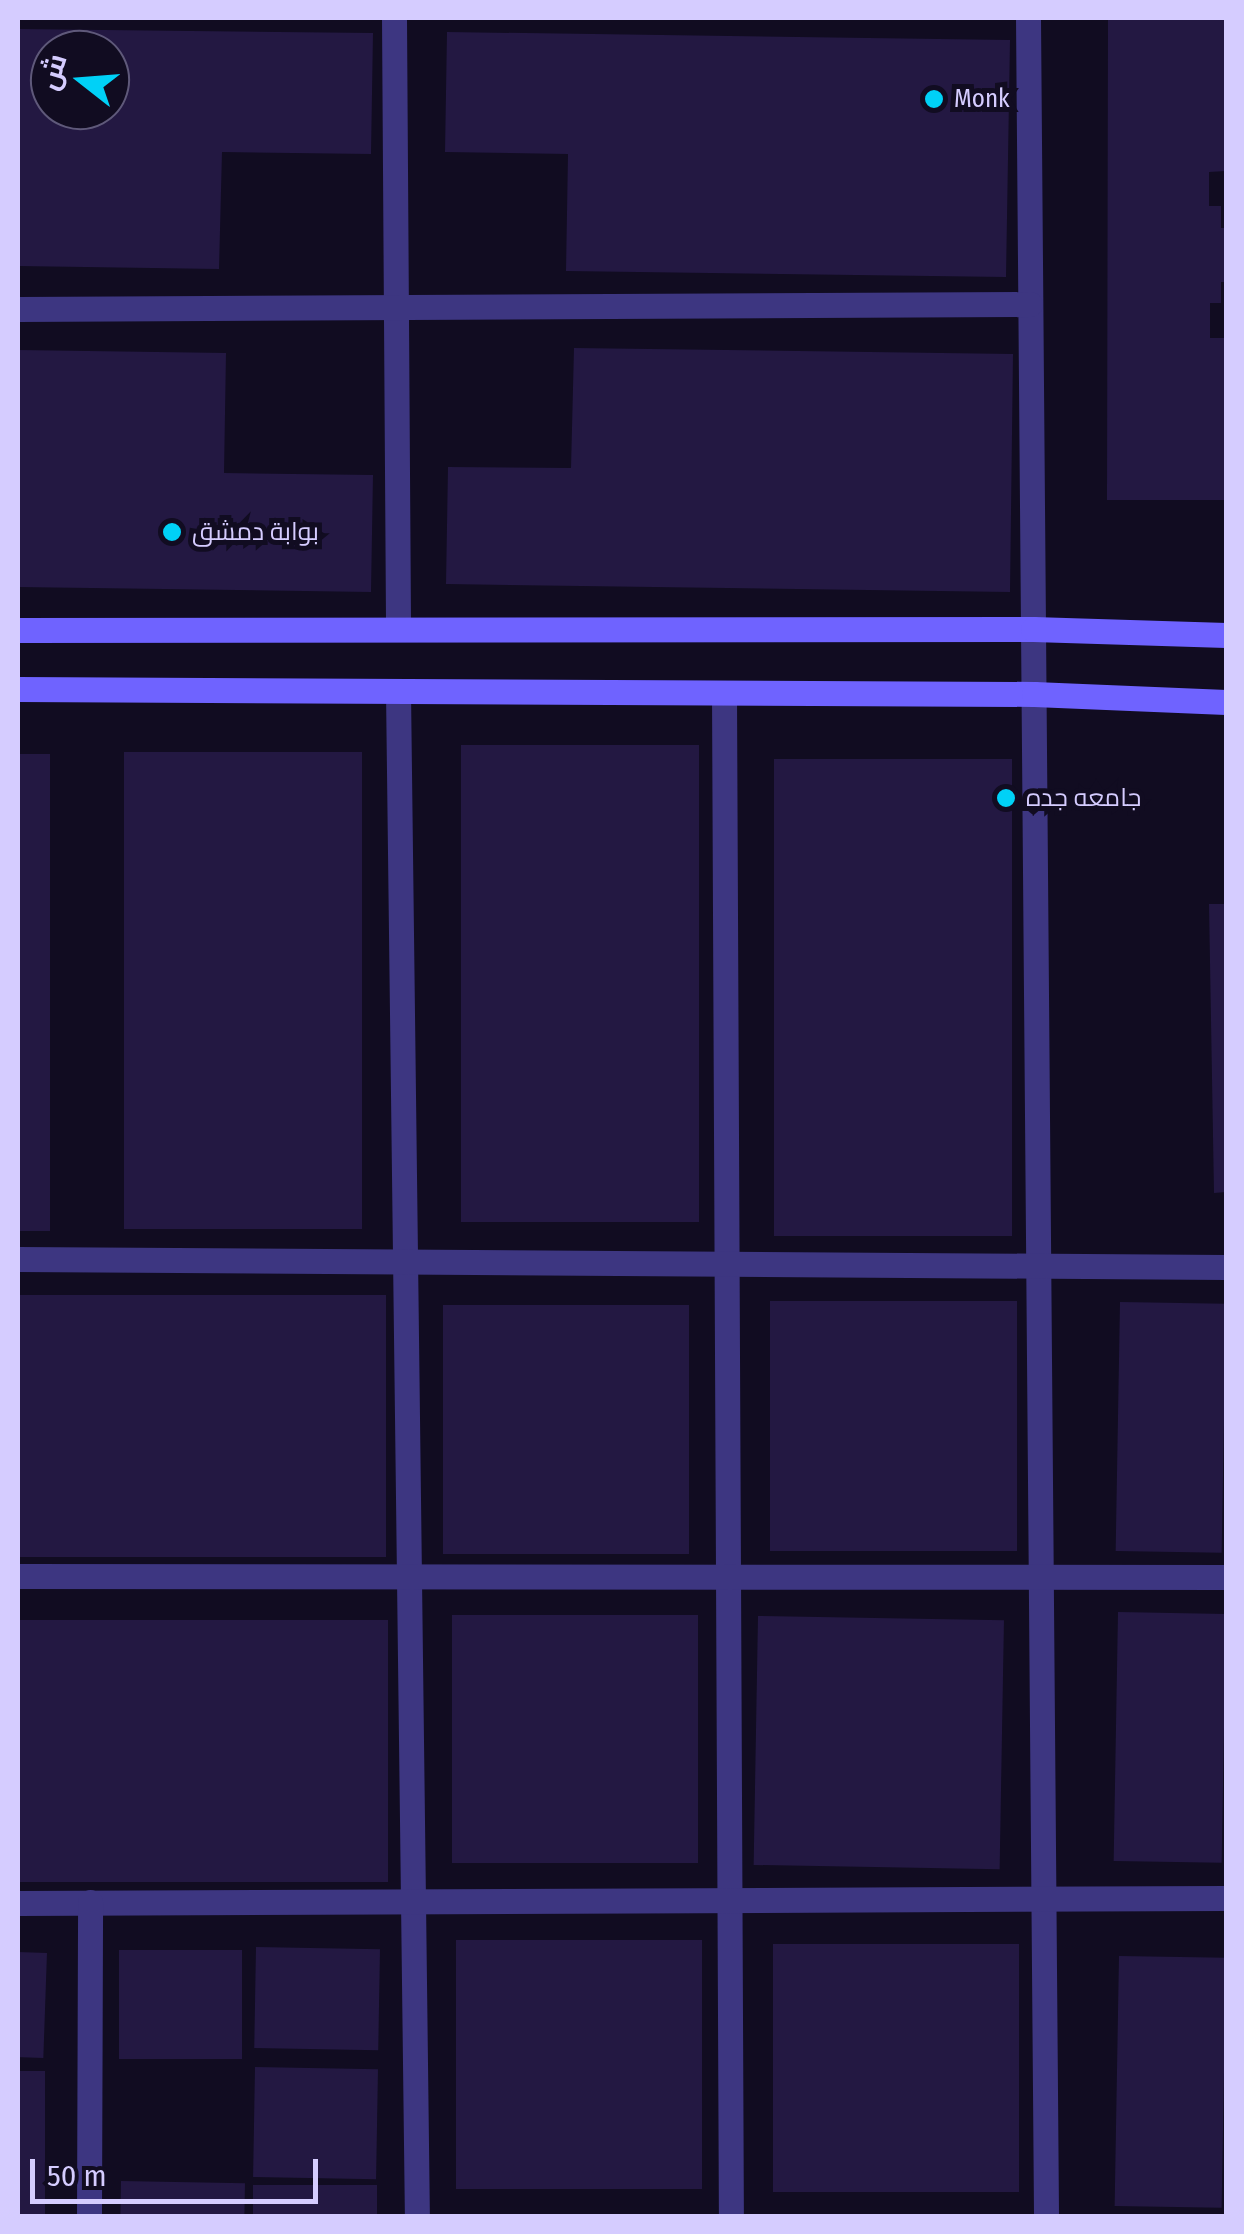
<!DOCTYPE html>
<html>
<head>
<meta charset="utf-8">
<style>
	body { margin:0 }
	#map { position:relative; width:1244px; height:2234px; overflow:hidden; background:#110c21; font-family:"Fira Sans Condensed",Cairo,sans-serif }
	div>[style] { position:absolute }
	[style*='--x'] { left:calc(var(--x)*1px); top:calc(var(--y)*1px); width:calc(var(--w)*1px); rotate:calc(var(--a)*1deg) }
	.building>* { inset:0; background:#231842; transform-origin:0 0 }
	.street>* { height:25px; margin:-12.5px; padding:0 12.5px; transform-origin:12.5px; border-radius:12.5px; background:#3d3681 }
	.secondary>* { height:25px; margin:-12.5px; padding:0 12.5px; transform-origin:12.5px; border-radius:12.5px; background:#6f63ff }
	.dots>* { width:28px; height:28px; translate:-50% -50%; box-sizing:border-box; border:5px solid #110c21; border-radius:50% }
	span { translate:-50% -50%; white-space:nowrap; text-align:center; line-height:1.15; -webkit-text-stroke:10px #110c21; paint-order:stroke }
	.poi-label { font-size:25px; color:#d5ccff }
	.left { translate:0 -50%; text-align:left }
	.frame { position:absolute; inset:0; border:20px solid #d5ccff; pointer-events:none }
	.north { position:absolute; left:30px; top:30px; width:100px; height:100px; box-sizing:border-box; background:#110c21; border:2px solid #5f597a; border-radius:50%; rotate:287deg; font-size:28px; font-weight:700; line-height:40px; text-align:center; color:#d5ccff }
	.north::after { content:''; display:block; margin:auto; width:35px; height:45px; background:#00d1f7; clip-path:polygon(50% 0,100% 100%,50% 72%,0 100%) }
	.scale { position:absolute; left:30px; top:2159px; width:288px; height:45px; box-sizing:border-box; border:5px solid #d5ccff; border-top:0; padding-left:12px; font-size:30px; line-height:35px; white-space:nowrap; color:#d5ccff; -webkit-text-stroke:8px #110c21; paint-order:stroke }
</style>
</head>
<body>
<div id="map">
	<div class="building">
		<i style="clip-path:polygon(1108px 18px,1226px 18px,1226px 171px,1209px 172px,1209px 206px,1221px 206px,1221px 228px,1226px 228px,1226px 282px,1221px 282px,1221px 303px,1210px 303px,1210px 338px,1226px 338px,1226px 500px,1107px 500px)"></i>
		<i style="clip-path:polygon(evenodd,18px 29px,373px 33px,371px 154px,222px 152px,219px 269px,18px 266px,18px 29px,50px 50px,110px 50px,110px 110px,50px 110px,50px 50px)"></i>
		<i style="clip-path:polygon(447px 32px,1010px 40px,1006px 277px,566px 271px,568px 154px,445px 152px)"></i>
		<i style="clip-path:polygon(574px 348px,1013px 354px,1010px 592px,446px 584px,448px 467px,571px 468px)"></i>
		<i style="clip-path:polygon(18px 350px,226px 353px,224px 473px,373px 475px,371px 592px,18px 587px)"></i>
		<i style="left:461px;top:745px;width:238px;height:477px"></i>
		<i style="left:124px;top:752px;width:238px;height:477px"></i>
		<i style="left:18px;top:754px;width:32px;height:477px"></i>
		<i style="left:774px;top:759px;width:238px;height:477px"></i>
		<i style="clip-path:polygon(1209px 904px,1226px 904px,1226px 1192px,1214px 1193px)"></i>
		<i style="left:386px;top:1295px;width:262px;height:368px;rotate:90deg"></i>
		<i style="left:770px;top:1301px;width:247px;height:250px"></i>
		<i style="left:1120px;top:1302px;width:106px;height:249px;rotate:1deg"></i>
		<i style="left:443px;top:1305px;width:246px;height:249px"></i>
		<i style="left:1118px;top:1612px;width:108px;height:249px;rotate:1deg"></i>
		<i style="left:452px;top:1615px;width:246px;height:248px"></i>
		<i style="left:758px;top:1616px;width:246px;height:249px;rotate:1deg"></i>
		<i style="left:388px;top:1620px;width:262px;height:370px;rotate:90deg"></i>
		<i style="left:456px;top:1940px;width:246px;height:249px"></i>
		<i style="left:773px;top:1944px;width:246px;height:248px"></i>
		<i style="left:256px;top:1947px;width:124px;height:101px;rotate:1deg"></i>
		<i style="left:119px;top:1950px;width:123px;height:109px"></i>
		<i style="left:18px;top:1952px;width:29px;height:105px;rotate:2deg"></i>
		<i style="left:1119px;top:1956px;width:107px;height:250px;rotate:1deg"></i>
		<i style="left:255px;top:2067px;width:123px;height:110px;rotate:1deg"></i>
		<i style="left:18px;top:2071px;width:27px;height:145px"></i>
		<i style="left:121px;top:2181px;width:124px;height:35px;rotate:1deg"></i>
		<i style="left:253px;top:2185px;width:124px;height:31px"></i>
	</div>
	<div class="street">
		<i style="--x:394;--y:18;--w:611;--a:89.62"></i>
		<i style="--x:1028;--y:18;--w:2198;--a:89.53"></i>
		<i style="--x:18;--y:309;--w:1012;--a:-0.28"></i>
		<i style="--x:398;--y:691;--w:1525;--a:89.29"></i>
		<i style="--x:724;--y:693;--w:1523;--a:89.74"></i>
		<i style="--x:18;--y:1259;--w:1208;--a:0.38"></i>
		<i style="--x:18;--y:1576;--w:1208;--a:0.05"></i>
		<i style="--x:18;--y:1903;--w:1208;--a:-0.24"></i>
		<i style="--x:89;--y:2216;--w:314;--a:-89.8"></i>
	</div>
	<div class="secondary">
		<i style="--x:18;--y:630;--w:1015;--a:-0.06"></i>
		<i style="--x:1033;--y:629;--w:193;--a:1.8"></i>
		<i style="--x:18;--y:689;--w:1016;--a:0.28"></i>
		<i style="--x:1034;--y:694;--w:192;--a:2.4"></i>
	</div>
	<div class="dots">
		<i style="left:934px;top:99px;background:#00d1f7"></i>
		<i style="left:172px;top:532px;background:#00d1f7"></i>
		<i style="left:1006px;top:798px;background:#00d1f7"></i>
	</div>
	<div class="poi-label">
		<span class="left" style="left:954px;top:99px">Monk</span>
		<span class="left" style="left:192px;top:532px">بوابة دمشق</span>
		<span class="left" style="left:1026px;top:798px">جامعه جده</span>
	</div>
	<div class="frame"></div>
	<div class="north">ش</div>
	<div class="scale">50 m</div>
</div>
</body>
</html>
